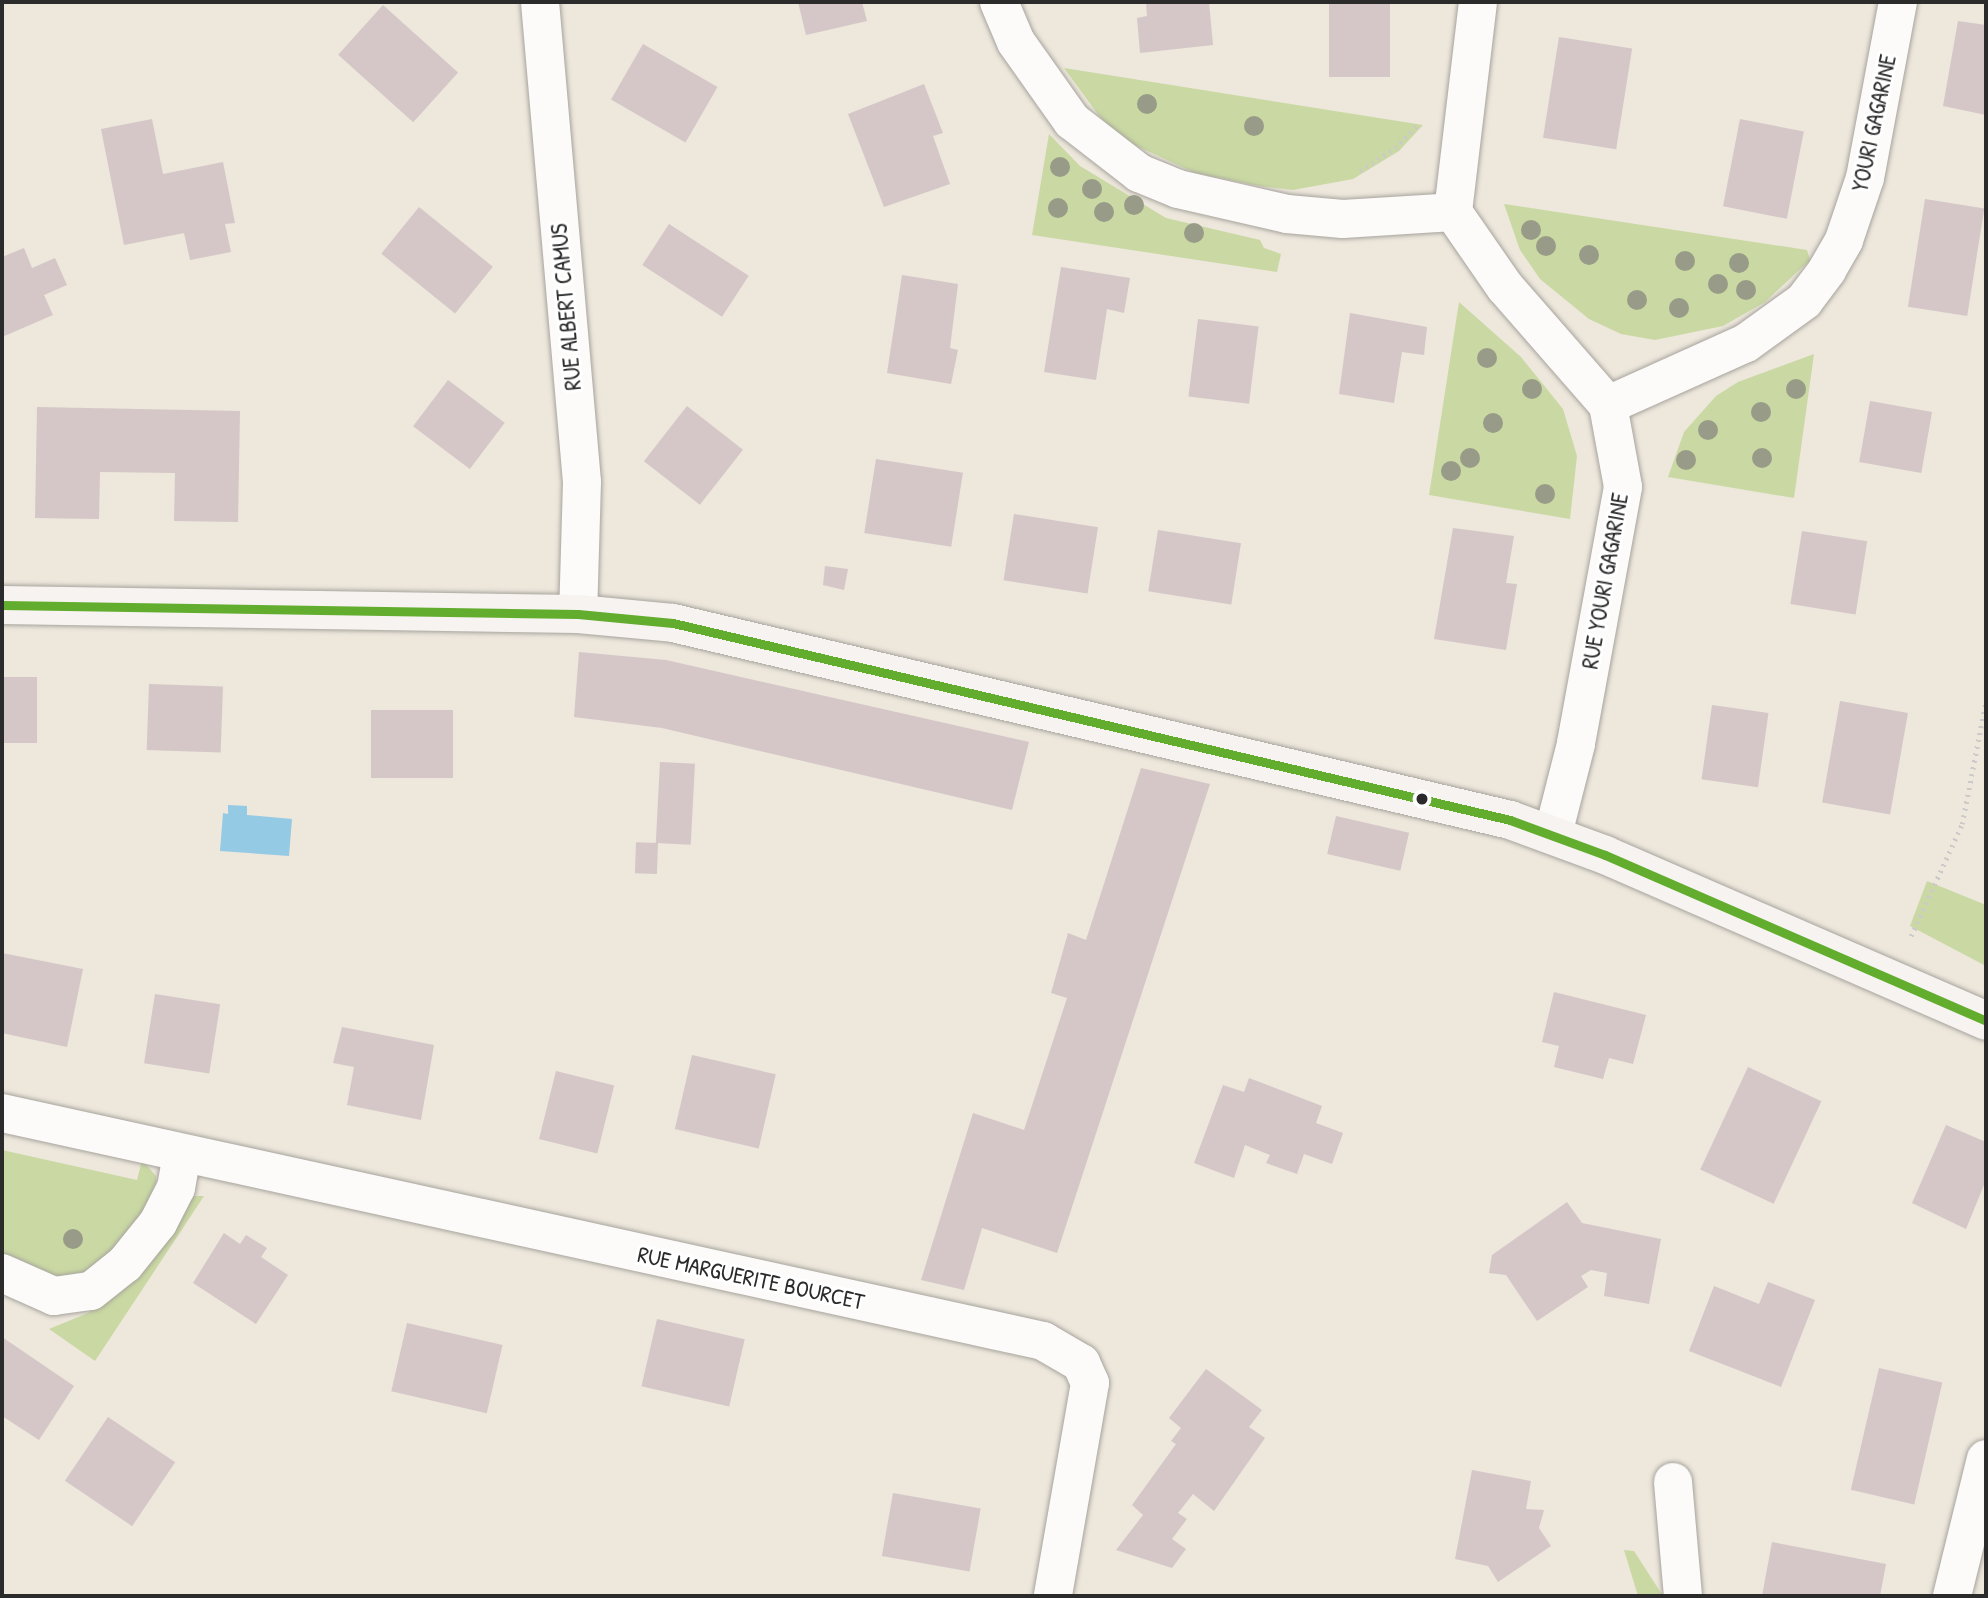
<!DOCTYPE html>
<html>
<head>
<meta charset="utf-8">
<style>
	body { margin:0 }
	#map { position:relative; width:1988px; height:1598px; overflow:hidden; background:#ede7dc; font-family:"Patrick Hand",sans-serif }
	div>[style] { position:absolute }
	[style*='--x'] { left:calc(var(--x)*1px); top:calc(var(--y)*1px); width:calc(var(--w)*1px); rotate:calc(var(--a)*1deg) }
	.green>* { inset:0; background:#cad9a3 }
	.water>* { inset:0; background:#95cae5 }
	.building>* { inset:0; background:#d5c7c7; transform-origin:0 0 }
	.path>* { height:4.5px; margin-top:-2.25px; transform-origin:0; background:repeating-linear-gradient(90deg,#cbcac8 0 2px,transparent 0 7px) }
	.roads { filter:drop-shadow(0 0 2px #a7a49d) drop-shadow(0 0 2px #a7a49d) }
	.street>* { height:38px; margin:-19px; padding:0 19px; transform-origin:19px; border-radius:19px; background:#fcfbfa }
	.secondary>* { height:38px; margin:-19px; padding:0 19px; transform-origin:19px; border-radius:19px; background:#f6f3f0 }
	.bus-1>* { height:9px; margin:-4.5px; padding:0 4.5px; transform-origin:4.5px; border-radius:4.5px; background:#62ac2e }
	.trees>* { width:20px; height:20px; margin:-10px; border-radius:50%; background:#989b87 }
	.dots>* { width:19px; height:19px; translate:-50% -50%; box-sizing:border-box; border:4px solid #fff; border-radius:50% }
	span { translate:-50% -50%; white-space:nowrap; text-align:center; line-height:1.15; -webkit-text-stroke:6px #fff; paint-order:stroke }
	.street-label { font-size:23px; color:#2b2b2b }
	.frame { position:absolute; inset:0; border:4px solid #2b2b2b; pointer-events:none }
</style>
</head>
<body>
<div id="map">
	<div class="green">
		<i style="clip-path:polygon(1064px 68px,1423px 125px,1399px 151px,1353px 179px,1293px 190px,1259px 186px,1195px 173px,1126px 141px,1100px 117px)"></i>
		<i style="clip-path:polygon(1049px 134px,1080px 166px,1166px 218px,1260px 240px,1264px 248px,1281px 254px,1277px 272px,1032px 235px)"></i>
		<i style="clip-path:polygon(1504px 204px,1807px 250px,1810px 260px,1765px 302px,1723px 326px,1655px 340px,1621px 334px,1589px 319px,1540px 279px,1520px 250px)"></i>
		<i style="clip-path:polygon(1459px 302px,1521px 357px,1563px 409px,1577px 456px,1570px 519px,1429px 495px)"></i>
		<i style="clip-path:polygon(1814px 354px,1794px 498px,1668px 477px,1684px 432px,1716px 396px,1738px 382px)"></i>
		<i style="clip-path:polygon(1927px 881px,1986px 905px,1986px 966px,1910px 926px)"></i>
		<i style="clip-path:polygon(2px 1150px,137px 1180px,142px 1160px,156px 1176px,157px 1195px,102px 1268px,60px 1279px,2px 1255px)"></i>
		<i style="clip-path:polygon(187px 1196px,204px 1196px,95px 1361px,49px 1329px,88px 1313px,113px 1294px)"></i>
		<i style="clip-path:polygon(1624px 1550px,1634px 1551px,1663px 1596px,1638px 1596px)"></i>
	</div>
	<div class="water">
		<i style="clip-path:polygon(228px 805px,247px 806px,247px 815px,292px 819px,289px 856px,220px 851px,223px 813px,228px 814px)"></i>
	</div>
	<div class="building">
		<i style="clip-path:polygon(798px 2px,862px 2px,867px 21px,806px 35px)"></i>
		<i style="clip-path:polygon(1146px 2px,1209px 2px,1213px 45px,1140px 53px,1137px 18px,1147px 16px)"></i>
		<i style="left:1329px;top:2px;width:61px;height:75px"></i>
		<i style="left:383px;top:5px;width:101px;height:67px;rotate:42deg"></i>
		<i style="clip-path:polygon(1958px 21px,1986px 25px,1986px 115px,1943px 106px)"></i>
		<i style="left:1559px;top:37px;width:74px;height:102px;rotate:9deg"></i>
		<i style="left:643px;top:44px;width:86px;height:64px;rotate:30deg"></i>
		<i style="clip-path:polygon(924px 84px,943px 133px,933px 136px,950px 184px,884px 207px,848px 114px)"></i>
		<i style="clip-path:polygon(152px 119px,163px 174px,223px 162px,235px 223px,225px 224px,231px 252px,190px 260px,184px 233px,124px 245px,101px 129px)"></i>
		<i style="left:1740px;top:119px;width:65px;height:89px;rotate:11deg"></i>
		<i style="left:1925px;top:199px;width:60px;height:109px;rotate:9deg"></i>
		<i style="left:419px;top:207px;width:95px;height:60px;rotate:39deg"></i>
		<i style="left:669px;top:224px;width:95px;height:49px;rotate:33deg"></i>
		<i style="clip-path:polygon(24px 248px,32px 268px,55px 258px,67px 285px,44px 295px,53px 315px,2px 337px,2px 257px)"></i>
		<i style="clip-path:polygon(1061px 267px,1130px 278px,1124px 313px,1107px 309px,1096px 380px,1044px 372px)"></i>
		<i style="clip-path:polygon(902px 275px,958px 284px,950px 348px,958px 350px,951px 384px,887px 373px)"></i>
		<i style="clip-path:polygon(1350px 313px,1427px 327px,1424px 355px,1402px 352px,1394px 403px,1339px 394px)"></i>
		<i style="left:1198px;top:319px;width:61px;height:78px;rotate:7deg"></i>
		<i style="left:448px;top:380px;width:71px;height:58px;rotate:37deg"></i>
		<i style="left:1870px;top:401px;width:63px;height:62px;rotate:10deg"></i>
		<i style="left:687px;top:406px;width:71px;height:70px;rotate:38deg"></i>
		<i style="clip-path:polygon(37px 407px,240px 411px,238px 522px,174px 521px,175px 473px,100px 472px,99px 519px,35px 518px)"></i>
		<i style="left:876px;top:459px;width:88px;height:75px;rotate:9deg"></i>
		<i style="left:1014px;top:514px;width:85px;height:67px;rotate:9deg"></i>
		<i style="clip-path:polygon(1453px 528px,1514px 536px,1506px 583px,1517px 584px,1506px 650px,1434px 639px)"></i>
		<i style="left:1158px;top:530px;width:84px;height:62px;rotate:9deg"></i>
		<i style="left:1802px;top:531px;width:66px;height:74px;rotate:9deg"></i>
		<i style="clip-path:polygon(825px 566px,848px 569px,844px 590px,823px 585px)"></i>
		<i style="clip-path:polygon(579px 652px,666px 660px,1029px 742px,1012px 810px,662px 728px,574px 717px)"></i>
		<i style="left:2px;top:677px;width:35px;height:66px"></i>
		<i style="left:149px;top:684px;width:74px;height:66px;rotate:2deg"></i>
		<i style="left:1840px;top:701px;width:69px;height:103px;rotate:10deg"></i>
		<i style="left:1712px;top:705px;width:57px;height:75px;rotate:8deg"></i>
		<i style="left:453px;top:710px;width:68px;height:82px;rotate:90deg"></i>
		<i style="left:660px;top:762px;width:35px;height:81px;rotate:3deg"></i>
		<i style="clip-path:polygon(1141px 768px,1210px 784px,1057px 1253px,982px 1228px,964px 1290px,921px 1280px,973px 1113px,1024px 1130px,1067px 998px,1051px 993px,1068px 933px,1086px 940px)"></i>
		<i style="left:1336px;top:816px;width:75px;height:39px;rotate:13deg"></i>
		<i style="left:658px;top:843px;width:31px;height:22px;rotate:92deg"></i>
		<i style="clip-path:polygon(2px 953px,83px 969px,67px 1047px,2px 1033px)"></i>
		<i style="clip-path:polygon(1554px 992px,1646px 1015px,1633px 1064px,1609px 1058px,1603px 1079px,1554px 1067px,1559px 1046px,1542px 1042px)"></i>
		<i style="left:155px;top:994px;width:66px;height:70px;rotate:9deg"></i>
		<i style="clip-path:polygon(342px 1027px,434px 1045px,421px 1120px,347px 1105px,354px 1067px,333px 1063px)"></i>
		<i style="left:692px;top:1055px;width:86px;height:76px;rotate:13deg"></i>
		<i style="left:1748px;top:1067px;width:81px;height:113px;rotate:25deg"></i>
		<i style="left:556px;top:1071px;width:60px;height:70px;rotate:14deg"></i>
		<i style="clip-path:polygon(1249px 1078px,1322px 1106px,1316px 1123px,1343px 1133px,1332px 1164px,1304px 1154px,1297px 1174px,1266px 1163px,1270px 1155px,1245px 1145px,1234px 1178px,1194px 1163px,1223px 1085px,1244px 1092px)"></i>
		<i style="clip-path:polygon(1946px 1125px,1986px 1142px,1986px 1180px,1966px 1229px,1912px 1203px)"></i>
		<i style="clip-path:polygon(1567px 1202px,1582px 1223px,1661px 1239px,1649px 1304px,1604px 1296px,1607px 1273px,1591px 1270px,1581px 1276px,1588px 1287px,1537px 1321px,1506px 1275px,1489px 1273px,1492px 1255px)"></i>
		<i style="clip-path:polygon(224px 1233px,240px 1244px,246px 1235px,267px 1248px,261px 1257px,288px 1275px,256px 1324px,193px 1283px)"></i>
		<i style="clip-path:polygon(1768px 1282px,1815px 1300px,1781px 1387px,1689px 1351px,1714px 1286px,1759px 1304px)"></i>
		<i style="left:657px;top:1319px;width:90px;height:69px;rotate:13deg"></i>
		<i style="left:407px;top:1323px;width:98px;height:70px;rotate:13deg"></i>
		<i style="clip-path:polygon(2px 1337px,74px 1386px,39px 1440px,2px 1416px)"></i>
		<i style="left:1879px;top:1368px;width:65px;height:125px;rotate:13deg"></i>
		<i style="clip-path:polygon(1206px 1369px,1262px 1410px,1249px 1427px,1265px 1438px,1214px 1511px,1193px 1494px,1178px 1513px,1187px 1519px,1172px 1539px,1186px 1549px,1172px 1568px,1116px 1550px,1143px 1515px,1132px 1505px,1176px 1444px,1171px 1441px,1181px 1428px,1169px 1418px)"></i>
		<i style="left:108px;top:1417px;width:81px;height:77px;rotate:34deg"></i>
		<i style="clip-path:polygon(1472px 1470px,1531px 1481px,1526px 1509px,1544px 1510px,1539px 1528px,1551px 1546px,1498px 1582px,1488px 1566px,1455px 1559px)"></i>
		<i style="left:893px;top:1493px;width:89px;height:64px;rotate:10deg"></i>
		<i style="clip-path:polygon(1772px 1542px,1886px 1564px,1880px 1596px,1762px 1596px)"></i>
	</div>
	<div class="path">
		<i style="--x:1360;--y:171;--w:42;--a:-33.3"></i>
		<i style="--x:1395;--y:148;--w:33;--a:-45"></i>
		<i style="--x:1911;--y:936;--w:123;--a:-65.5"></i>
		<i style="--x:1962;--y:824;--w:126;--a:-79"></i>
	</div>
	<div class="roads">
		<div class="street">
			<i style="--x:540;--y:2;--w:482;--a:85"></i>
			<i style="--x:582;--y:482;--w:132;--a:91.7"></i>
			<i style="--x:999;--y:2;--w:43;--a:67"></i>
			<i style="--x:1016;--y:42;--w:97;--a:54.7"></i>
			<i style="--x:1072;--y:121;--w:85;--a:37.8"></i>
			<i style="--x:1139;--y:173;--w:42;--a:22.3"></i>
			<i style="--x:1178;--y:189;--w:112;--a:12.9"></i>
			<i style="--x:1287;--y:214;--w:56;--a:5.1"></i>
			<i style="--x:1343;--y:219;--w:110;--a:-3.6"></i>
			<i style="--x:1478;--y:2;--w:211;--a:96.8"></i>
			<i style="--x:1453;--y:212;--w:91;--a:55.3"></i>
			<i style="--x:1505;--y:287;--w:157;--a:48.9"></i>
			<i style="--x:1608;--y:405;--w:83;--a:79.6"></i>
			<i style="--x:1623;--y:487;--w:261;--a:100.4"></i>
			<i style="--x:1576;--y:744;--w:93;--a:104.3"></i>
			<i style="--x:1608;--y:405;--w:151;--a:-24.2"></i>
			<i style="--x:1746;--y:343;--w:72;--a:-35.9"></i>
			<i style="--x:1804;--y:301;--w:39;--a:-53"></i>
			<i style="--x:1827;--y:270;--w:34;--a:-60"></i>
			<i style="--x:1844;--y:240;--w:65;--a:-71.3"></i>
			<i style="--x:1865;--y:178;--w:179;--a:-79.4"></i>
			<i style="--x:2;--y:1113;--w:1066;--a:12.35"></i>
			<i style="--x:1043;--y:1341;--w:44;--a:30.1"></i>
			<i style="--x:1081;--y:1363;--w:22;--a:66"></i>
			<i style="--x:1090;--y:1383;--w:216;--a:99.9"></i>
			<i style="--x:2;--y:1273;--w:57;--a:23.9"></i>
			<i style="--x:54;--y:1296;--w:37;--a:-8"></i>
			<i style="--x:91;--y:1291;--w:43;--a:-38.5"></i>
			<i style="--x:125;--y:1264;--w:53;--a:-51.2"></i>
			<i style="--x:158;--y:1223;--w:39;--a:-63"></i>
			<i style="--x:176;--y:1188;--w:35;--a:-80"></i>
			<i style="--x:1673;--y:1482;--w:114;--a:85"></i>
			<i style="--x:1952;--y:1596;--w:141;--a:-76.1"></i>
		</div>
		<div class="secondary">
			<i style="--x:2;--y:605;--w:576;--a:0.9"></i>
			<i style="--x:578;--y:614;--w:95;--a:5.4"></i>
			<i style="--x:673;--y:623;--w:860;--a:13.24"></i>
			<i style="--x:1510;--y:820;--w:101;--a:20.2"></i>
			<i style="--x:1605;--y:855;--w:416;--a:23.5"></i>
		</div>
	</div>
	<div class="bus-1">
		<i style="--x:2;--y:605;--w:576;--a:0.9"></i>
		<i style="--x:578;--y:614;--w:95;--a:5.4"></i>
		<i style="--x:673;--y:623;--w:860;--a:13.24"></i>
		<i style="--x:1510;--y:820;--w:101;--a:20.2"></i>
		<i style="--x:1605;--y:855;--w:416;--a:23.5"></i>
	</div>
	<div class="trees">
		<i style="left:1147px;top:104px"></i>
		<i style="left:1254px;top:126px"></i>
		<i style="left:1060px;top:167px"></i>
		<i style="left:1092px;top:189px"></i>
		<i style="left:1134px;top:205px"></i>
		<i style="left:1058px;top:208px"></i>
		<i style="left:1104px;top:212px"></i>
		<i style="left:1531px;top:230px"></i>
		<i style="left:1194px;top:233px"></i>
		<i style="left:1546px;top:246px"></i>
		<i style="left:1589px;top:255px"></i>
		<i style="left:1685px;top:261px"></i>
		<i style="left:1739px;top:263px"></i>
		<i style="left:1718px;top:284px"></i>
		<i style="left:1746px;top:290px"></i>
		<i style="left:1637px;top:300px"></i>
		<i style="left:1679px;top:308px"></i>
		<i style="left:1487px;top:358px"></i>
		<i style="left:1532px;top:389px"></i>
		<i style="left:1796px;top:389px"></i>
		<i style="left:1761px;top:412px"></i>
		<i style="left:1493px;top:423px"></i>
		<i style="left:1708px;top:430px"></i>
		<i style="left:1470px;top:458px"></i>
		<i style="left:1762px;top:458px"></i>
		<i style="left:1686px;top:460px"></i>
		<i style="left:1451px;top:471px"></i>
		<i style="left:1545px;top:494px"></i>
		<i style="left:73px;top:1239px"></i>
	</div>
	<div class="dots">
		<i style="left:1422px;top:799px;background:#2b2b2b"></i>
	</div>
	<div class="street-label">
		<span style="left:1874px;top:123px;rotate:-78deg">YOURI GAGARINE</span>
		<span style="left:566px;top:307px;rotate:-95deg">RUE ALBERT CAMUS</span>
		<span style="left:1605px;top:581px;rotate:-80deg">RUE YOURI GAGARINE</span>
		<span style="left:751px;top:1278px;rotate:12deg">RUE MARGUERITE BOURCET</span>
	</div>
	<div class="frame"></div>
</div>
</body>
</html>
